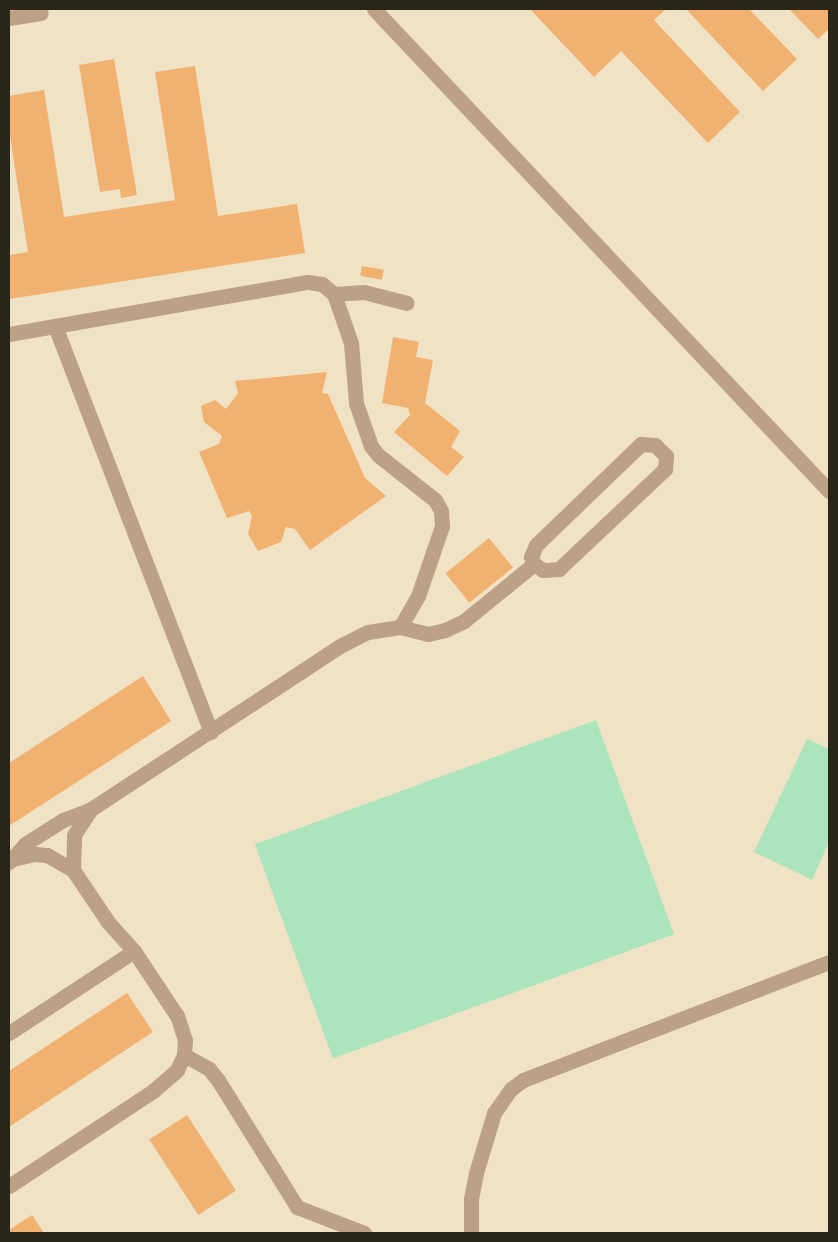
<!DOCTYPE html>
<html>
<head>
<meta charset="utf-8">
<style>
	body { margin:0 }
	#map { position:relative; width:838px; height:1242px; overflow:hidden; background:#f0e3c5; font-family:"Exo 2",sans-serif }
	div>[style] { position:absolute }
	[style*='--x'] { left:calc(var(--x)*1px); top:calc(var(--y)*1px); width:calc(var(--w)*1px); rotate:calc(var(--a)*1deg) }
	.green>* { inset:0; background:#ace4be; transform-origin:0 0 }
	.building>* { inset:0; background:#f1b171; transform-origin:0 0 }
	.minor>* { height:15px; margin:-7.5px; padding:0 7.5px; transform-origin:7.5px; border-radius:7.5px; background:#bda187 }
	span { translate:-50% -50%; white-space:nowrap; text-align:center; line-height:1.15; -webkit-text-stroke:5px #fdf0d2; paint-order:stroke }
	.frame { position:absolute; inset:0; border:10px solid #2a2519; pointer-events:none }
</style>
</head>
<body>
<div id="map">
	<div class="green">
		<i style="left:596px;top:720px;width:228px;height:363px;rotate:70deg"></i>
		<i style="clip-path:polygon(807px 739px,829px 749px,829px 842px,812px 880px,754px 852px)"></i>
	</div>
	<div class="building">
		<i style="clip-path:polygon(530px 9px,666px 9px,654px 20px,740px 112px,708px 143px,621px 51px,594px 77px)"></i>
		<i style="clip-path:polygon(686px 9px,749px 9px,797px 59px,763px 91px)"></i>
		<i style="clip-path:polygon(789px 9px,829px 9px,829px 29px,818px 39px)"></i>
		<i style="clip-path:polygon(114px 59px,137px 195px,121px 198px,120px 189px,100px 192px,79px 65px)"></i>
		<i style="clip-path:polygon(195px 66px,218px 216px,297px 204px,305px 253px,9px 299px,9px 255px,28px 252px,9px 130px,9px 96px,44px 90px,64px 217px,175px 200px,155px 72px)"></i>
		<i style="left:362px;top:266px;width:22px;height:10px;rotate:10deg"></i>
		<i style="clip-path:polygon(393px 337px,419px 342px,416px 357px,433px 360px,425px 403px,460px 431px,451px 447px,464px 457px,447px 476px,394px 432px,410px 415px,408px 408px,382px 403px)"></i>
		<i style="clip-path:polygon(327px 372px,322px 393px,328px 394px,365px 478px,386px 496px,310px 550px,295px 529px,286px 527px,281px 542px,258px 551px,248px 534px,252px 516px,249px 511px,227px 518px,199px 452px,219px 444px,222px 436px,204px 422px,201px 406px,215px 400px,226px 409px,238px 393px,235px 381px)"></i>
		<i style="left:489px;top:538px;width:38px;height:56px;rotate:51deg"></i>
		<i style="clip-path:polygon(143px 676px,171px 721px,9px 826px,9px 763px)"></i>
		<i style="clip-path:polygon(127px 993px,153px 1032px,9px 1127px,9px 1071px)"></i>
		<i style="left:187px;top:1115px;width:90px;height:45px;rotate:57deg"></i>
		<i style="clip-path:polygon(32px 1215px,44px 1233px,9px 1233px,9px 1230px)"></i>
	</div>
	<div class="minor">
		<i style="--x:374;--y:9;--w:663;--a:46.65"></i>
		<i style="--x:9;--y:18;--w:32;--a:-9"></i>
		<i style="--x:334;--y:294;--w:30;--a:-4"></i>
		<i style="--x:364;--y:292;--w:44;--a:14.3"></i>
		<i style="--x:55;--y:326;--w:435;--a:69"></i>
		<i style="--x:9;--y:334;--w:303;--a:-9.9"></i>
		<i style="--x:308;--y:282;--w:14;--a:8"></i>
		<i style="--x:322;--y:284;--w:16;--a:40"></i>
		<i style="--x:334;--y:294;--w:52;--a:70.9"></i>
		<i style="--x:351;--y:343;--w:60;--a:85.2"></i>
		<i style="--x:356;--y:403;--w:46;--a:70.8"></i>
		<i style="--x:371;--y:446;--w:11;--a:52"></i>
		<i style="--x:378;--y:455;--w:73;--a:38.3"></i>
		<i style="--x:435;--y:500;--w:13;--a:61"></i>
		<i style="--x:441;--y:511;--w:15;--a:86"></i>
		<i style="--x:442;--y:526;--w:74;--a:108.9"></i>
		<i style="--x:418;--y:596;--w:36;--a:120"></i>
		<i style="--x:13;--y:859;--w:22;--a:-13"></i>
		<i style="--x:34;--y:854;--w:13;--a:4"></i>
		<i style="--x:47;--y:855;--w:30;--a:30"></i>
		<i style="--x:9;--y:862;--w:24;--a:-48"></i>
		<i style="--x:25;--y:844;--w:45;--a:-32.3"></i>
		<i style="--x:63;--y:820;--w:30;--a:-21"></i>
		<i style="--x:91;--y:809;--w:298;--a:-33.2"></i>
		<i style="--x:340;--y:646;--w:31;--a:-27"></i>
		<i style="--x:368;--y:632;--w:32;--a:-9"></i>
		<i style="--x:400;--y:627;--w:29;--a:14"></i>
		<i style="--x:428;--y:634;--w:17;--a:-13"></i>
		<i style="--x:445;--y:630;--w:21;--a:-25"></i>
		<i style="--x:464;--y:621;--w:90;--a:-39.2"></i>
		<i style="--x:534;--y:564;--w:8;--a:-113"></i>
		<i style="--x:531;--y:557;--w:13;--a:-67"></i>
		<i style="--x:536;--y:545;--w:146;--a:-43.9"></i>
		<i style="--x:641;--y:444;--w:14;--a:4"></i>
		<i style="--x:655;--y:445;--w:16;--a:45"></i>
		<i style="--x:666;--y:456;--w:13;--a:94"></i>
		<i style="--x:665;--y:469;--w:146;--a:136.7"></i>
		<i style="--x:559;--y:569;--w:16;--a:176"></i>
		<i style="--x:543;--y:570;--w:11;--a:-146"></i>
		<i style="--x:9;--y:1033;--w:149;--a:-33.3"></i>
		<i style="--x:184;--y:1055;--w:29;--a:29"></i>
		<i style="--x:209;--y:1069;--w:14;--a:51"></i>
		<i style="--x:218;--y:1080;--w:150;--a:58.1"></i>
		<i style="--x:297;--y:1207;--w:72;--a:21.2"></i>
		<i style="--x:9;--y:1186;--w:173;--a:-33.4"></i>
		<i style="--x:153;--y:1091;--w:32;--a:-41"></i>
		<i style="--x:177;--y:1070;--w:17;--a:-65"></i>
		<i style="--x:184;--y:1055;--w:15;--a:-86"></i>
		<i style="--x:185;--y:1040;--w:25;--a:-108"></i>
		<i style="--x:177;--y:1016;--w:78;--a:-123.5"></i>
		<i style="--x:134;--y:951;--w:39;--a:-132"></i>
		<i style="--x:108;--y:922;--w:63;--a:-123.9"></i>
		<i style="--x:73;--y:870;--w:35;--a:-88"></i>
		<i style="--x:74;--y:835;--w:31;--a:-57"></i>
		<i style="--x:471;--y:1233;--w:34;--a:-90"></i>
		<i style="--x:471;--y:1199;--w:26;--a:-79"></i>
		<i style="--x:476;--y:1173;--w:63;--a:-73.3"></i>
		<i style="--x:494;--y:1113;--w:29;--a:-55"></i>
		<i style="--x:511;--y:1089;--w:15;--a:-37"></i>
		<i style="--x:523;--y:1080;--w:328;--a:-21.1"></i>
	</div>
	<div class="frame"></div>
</div>
</body>
</html>
